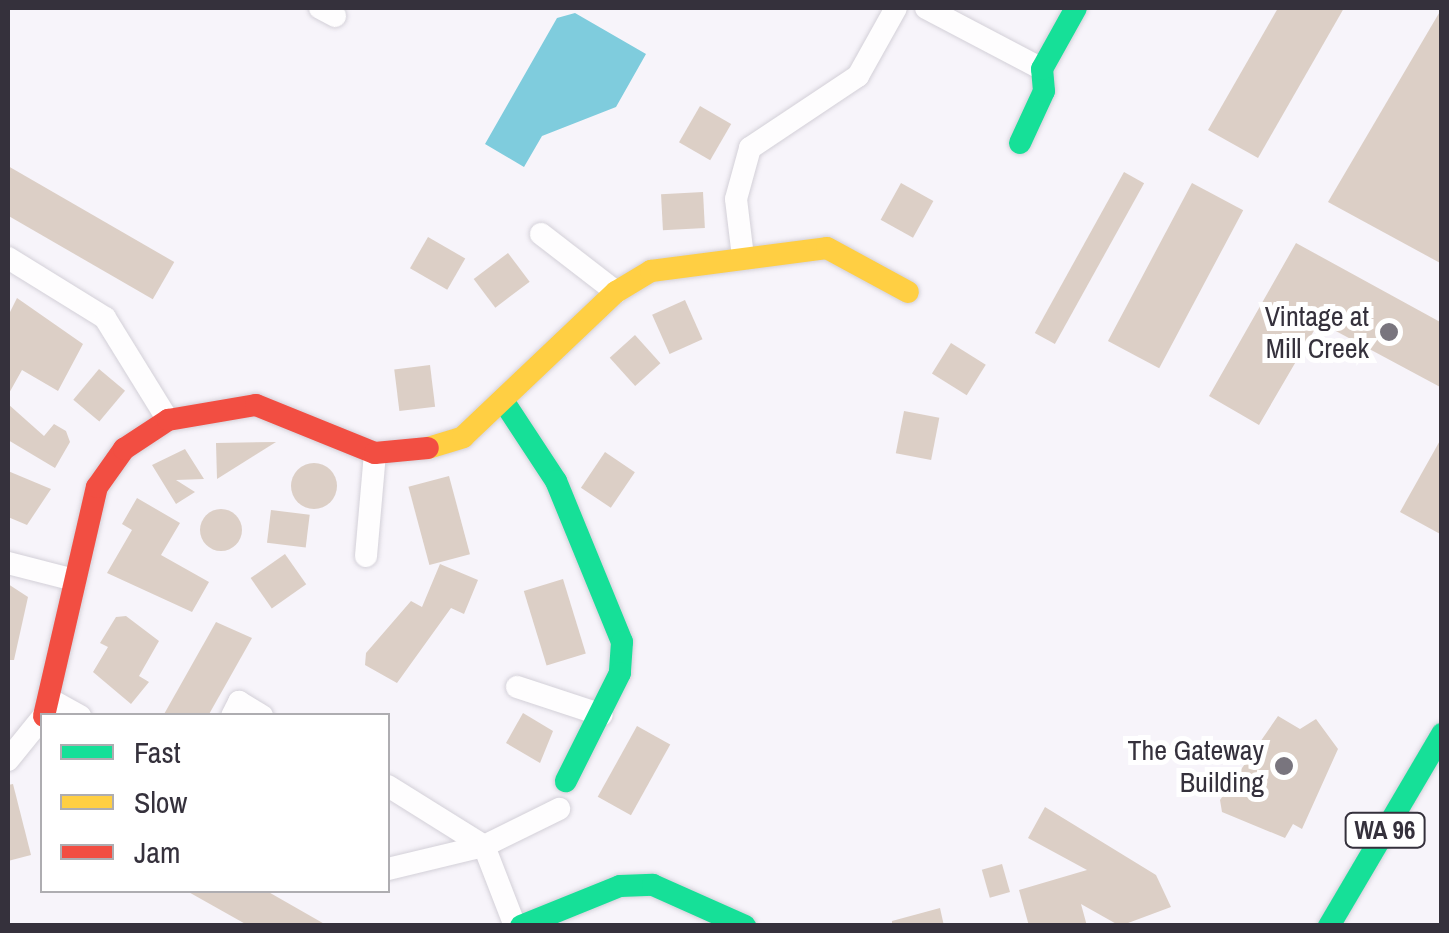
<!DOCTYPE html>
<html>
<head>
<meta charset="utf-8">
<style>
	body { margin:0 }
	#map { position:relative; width:1449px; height:933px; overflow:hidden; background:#f7f4fa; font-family:"Archivo Narrow",sans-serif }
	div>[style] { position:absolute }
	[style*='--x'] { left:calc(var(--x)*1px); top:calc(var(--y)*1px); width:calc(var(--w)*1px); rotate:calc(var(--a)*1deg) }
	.water>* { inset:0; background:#7fccdd }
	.building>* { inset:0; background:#dccfc6; transform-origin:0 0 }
	.round { border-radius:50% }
	.roads { filter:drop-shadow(0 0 2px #d3d0d8) drop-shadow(0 0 2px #d3d0d8) }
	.street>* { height:22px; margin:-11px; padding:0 11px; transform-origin:11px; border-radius:11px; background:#fefdfe }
	.fast>* { height:22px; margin:-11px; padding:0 11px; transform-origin:11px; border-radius:11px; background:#16e098 }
	.slow>* { height:22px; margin:-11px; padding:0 11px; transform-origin:11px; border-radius:11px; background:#ffcf43 }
	.jam>* { height:22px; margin:-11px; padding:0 11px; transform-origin:11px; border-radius:11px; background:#f24e42 }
	.dots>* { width:28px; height:28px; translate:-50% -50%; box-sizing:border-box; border:5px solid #fff; border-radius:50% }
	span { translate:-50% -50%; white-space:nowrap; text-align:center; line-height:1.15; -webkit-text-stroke:10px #fff; paint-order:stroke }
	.shield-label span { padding:2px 8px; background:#fff; border:2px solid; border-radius:8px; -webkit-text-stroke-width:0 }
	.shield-label { font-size:25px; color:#35313c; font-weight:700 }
	.poi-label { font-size:28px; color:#35313c }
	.right { translate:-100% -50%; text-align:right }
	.frame { position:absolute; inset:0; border:10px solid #35313c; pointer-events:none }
	.legend { position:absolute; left:40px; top:713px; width:350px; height:180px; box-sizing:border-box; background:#fff; border:2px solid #aeadb1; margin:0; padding:12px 18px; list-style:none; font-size:30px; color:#35313c }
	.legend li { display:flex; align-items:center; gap:20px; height:50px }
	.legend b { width:50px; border:2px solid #aeadb1 }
</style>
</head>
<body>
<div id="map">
	<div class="water">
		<i style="clip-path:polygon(575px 13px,646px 54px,616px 107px,542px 136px,524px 167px,485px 144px,557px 18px)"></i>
	</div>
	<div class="building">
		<i style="clip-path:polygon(1278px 8px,1344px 8px,1258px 158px,1208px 130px)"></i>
		<i style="clip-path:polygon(1442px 8px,1442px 264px,1328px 202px)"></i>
		<i style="left:700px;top:106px;width:36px;height:42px;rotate:30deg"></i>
		<i style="left:8px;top:166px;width:192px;height:43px;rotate:30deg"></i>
		<i style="left:1124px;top:172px;width:23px;height:184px;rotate:29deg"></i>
		<i style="left:901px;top:183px;width:37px;height:42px;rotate:29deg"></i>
		<i style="left:1192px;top:183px;width:58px;height:179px;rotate:28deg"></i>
		<i style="left:703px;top:192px;width:36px;height:42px;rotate:87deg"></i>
		<i style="left:428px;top:237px;width:43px;height:36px;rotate:30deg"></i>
		<i style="clip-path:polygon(1296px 243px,1442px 323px,1442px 388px,1319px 322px,1259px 425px,1209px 396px)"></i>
		<i style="left:508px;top:253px;width:36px;height:43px;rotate:53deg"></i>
		<i style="clip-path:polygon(17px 298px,83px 344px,58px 391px,22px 370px,8px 395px,8px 316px)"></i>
		<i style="left:685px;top:300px;width:43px;height:36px;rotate:66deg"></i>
		<i style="left:635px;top:335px;width:38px;height:34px;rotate:48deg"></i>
		<i style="left:951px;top:343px;width:41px;height:36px;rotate:32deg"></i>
		<i style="left:430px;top:365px;width:42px;height:36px;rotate:83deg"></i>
		<i style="left:99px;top:369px;width:34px;height:40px;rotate:40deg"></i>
		<i style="clip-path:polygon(8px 404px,44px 436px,54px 424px,66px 431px,70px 442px,55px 468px,8px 440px)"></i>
		<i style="left:904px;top:411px;width:36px;height:43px;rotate:11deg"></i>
		<i style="clip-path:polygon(1442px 437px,1442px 535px,1400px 512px)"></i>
		<i style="clip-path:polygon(276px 442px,217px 479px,216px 443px)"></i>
		<i style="clip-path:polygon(185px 449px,204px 479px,176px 480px,195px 492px,176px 504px,152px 465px)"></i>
		<i style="left:605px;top:452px;width:36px;height:43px;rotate:34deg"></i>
		<i class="round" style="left:291px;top:463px;width:46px;height:46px"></i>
		<i style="clip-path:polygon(8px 471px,51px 489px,27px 525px,8px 517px)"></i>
		<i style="left:449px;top:476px;width:81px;height:42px;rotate:75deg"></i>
		<i style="clip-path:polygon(137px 498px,180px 523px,161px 555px,209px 582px,192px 612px,107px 573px,132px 530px,122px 524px)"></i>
		<i class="round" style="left:200px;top:509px;width:42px;height:42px"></i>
		<i style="left:271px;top:510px;width:39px;height:33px;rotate:7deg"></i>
		<i style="left:285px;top:554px;width:37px;height:42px;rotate:55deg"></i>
		<i style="clip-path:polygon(440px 564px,478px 580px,464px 614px,451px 608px,397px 683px,365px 665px,366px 653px,411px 601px,422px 607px)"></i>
		<i style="left:563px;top:579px;width:78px;height:41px;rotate:73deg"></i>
		<i style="clip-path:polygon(8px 584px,28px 597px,14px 660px,8px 660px)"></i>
		<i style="clip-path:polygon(126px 616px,159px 641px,139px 676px,149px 682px,131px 704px,93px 672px,108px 647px,100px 643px,116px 617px)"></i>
		<i style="clip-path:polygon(216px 622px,252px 638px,208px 716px,163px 716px)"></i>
		<i style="clip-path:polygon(523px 713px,553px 731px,540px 763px,506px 743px)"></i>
		<i style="clip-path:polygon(1278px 716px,1300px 729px,1316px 719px,1338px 749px,1302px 829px,1293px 824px,1285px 838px,1222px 812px,1220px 800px)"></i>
		<i style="left:637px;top:726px;width:38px;height:81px;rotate:29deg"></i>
		<i style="clip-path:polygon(13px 784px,31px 855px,8px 861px,8px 785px)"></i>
		<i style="clip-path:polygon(1045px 807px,1156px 875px,1171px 907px,1120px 926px,1081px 904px,1087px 926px,1029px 926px,1019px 890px,1087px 870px,1028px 838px)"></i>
		<i style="left:1002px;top:864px;width:29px;height:21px;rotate:74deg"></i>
		<i style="clip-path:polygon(185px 890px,265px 890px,328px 926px,249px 926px)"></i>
		<i style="clip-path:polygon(940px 908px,944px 926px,892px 926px,892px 921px)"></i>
	</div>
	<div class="roads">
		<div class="street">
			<i style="--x:320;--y:8;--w:17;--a:28"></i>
			<i style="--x:926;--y:8;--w:131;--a:27.7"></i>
			<i style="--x:541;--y:234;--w:95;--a:37.7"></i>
			<i style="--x:743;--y:257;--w:58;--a:-96.9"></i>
			<i style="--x:736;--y:199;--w:53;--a:-74.6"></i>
			<i style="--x:750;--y:148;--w:130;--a:-33.7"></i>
			<i style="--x:858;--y:76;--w:78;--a:-60.8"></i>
			<i style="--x:8;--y:258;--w:114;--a:31.7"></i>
			<i style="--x:105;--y:318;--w:120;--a:58.3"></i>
			<i style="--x:366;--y:556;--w:103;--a:-85"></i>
			<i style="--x:8;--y:563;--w:68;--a:14.4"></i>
			<i style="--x:517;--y:687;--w:89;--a:18.2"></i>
			<i style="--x:53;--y:701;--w:31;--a:29"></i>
			<i style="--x:232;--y:716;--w:16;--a:-63"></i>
			<i style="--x:239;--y:702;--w:27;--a:31"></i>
			<i style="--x:8;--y:760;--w:54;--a:-51"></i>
			<i style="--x:388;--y:786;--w:113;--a:32"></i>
			<i style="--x:484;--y:846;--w:86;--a:68.8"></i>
			<i style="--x:388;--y:869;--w:99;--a:-13.5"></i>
			<i style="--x:484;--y:846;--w:84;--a:-26.3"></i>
		</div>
		<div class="fast">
			<i style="--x:1020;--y:143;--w:57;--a:-65.2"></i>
			<i style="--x:1044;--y:91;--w:22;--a:-95"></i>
			<i style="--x:1042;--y:69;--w:70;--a:-60.9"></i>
			<i style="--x:506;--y:405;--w:91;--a:56.7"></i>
			<i style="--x:556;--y:481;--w:174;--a:67.7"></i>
			<i style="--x:622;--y:642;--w:31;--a:94"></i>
			<i style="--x:620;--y:673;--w:121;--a:116.6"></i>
			<i style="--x:521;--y:926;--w:107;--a:-22"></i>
			<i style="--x:620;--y:886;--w:33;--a:-2"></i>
			<i style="--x:653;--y:885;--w:101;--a:24"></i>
			<i style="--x:1329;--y:926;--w:223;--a:-59.5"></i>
		</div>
		<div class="slow">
			<i style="--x:428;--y:448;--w:37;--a:-17"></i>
			<i style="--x:463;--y:437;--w:211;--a:-43.5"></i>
			<i style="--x:616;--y:292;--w:41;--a:-31"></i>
			<i style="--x:651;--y:271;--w:177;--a:-7.4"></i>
			<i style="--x:827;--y:248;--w:92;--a:28.5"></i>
		</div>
		<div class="jam">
			<i style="--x:44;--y:716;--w:235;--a:-77"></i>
			<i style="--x:97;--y:487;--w:47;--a:-54.6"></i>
			<i style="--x:124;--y:449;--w:53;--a:-33.4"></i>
			<i style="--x:168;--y:420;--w:89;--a:-9.7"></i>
			<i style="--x:256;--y:405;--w:128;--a:22"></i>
			<i style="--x:375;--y:453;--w:53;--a:-5.4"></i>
		</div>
	</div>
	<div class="dots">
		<i style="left:1389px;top:332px;background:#79757e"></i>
		<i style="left:1284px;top:766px;background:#79757e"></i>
	</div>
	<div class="shield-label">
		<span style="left:1385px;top:830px">WA 96</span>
	</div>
	<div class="poi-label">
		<span class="right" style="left:1369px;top:332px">Vintage at<br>Mill Creek</span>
		<span class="right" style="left:1264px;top:766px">The Gateway<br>Building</span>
	</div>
	<div class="frame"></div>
	<ul class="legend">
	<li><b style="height:12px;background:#16e098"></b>Fast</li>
	<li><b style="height:12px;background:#ffcf43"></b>Slow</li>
	<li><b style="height:12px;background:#f24e42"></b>Jam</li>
	</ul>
</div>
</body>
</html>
